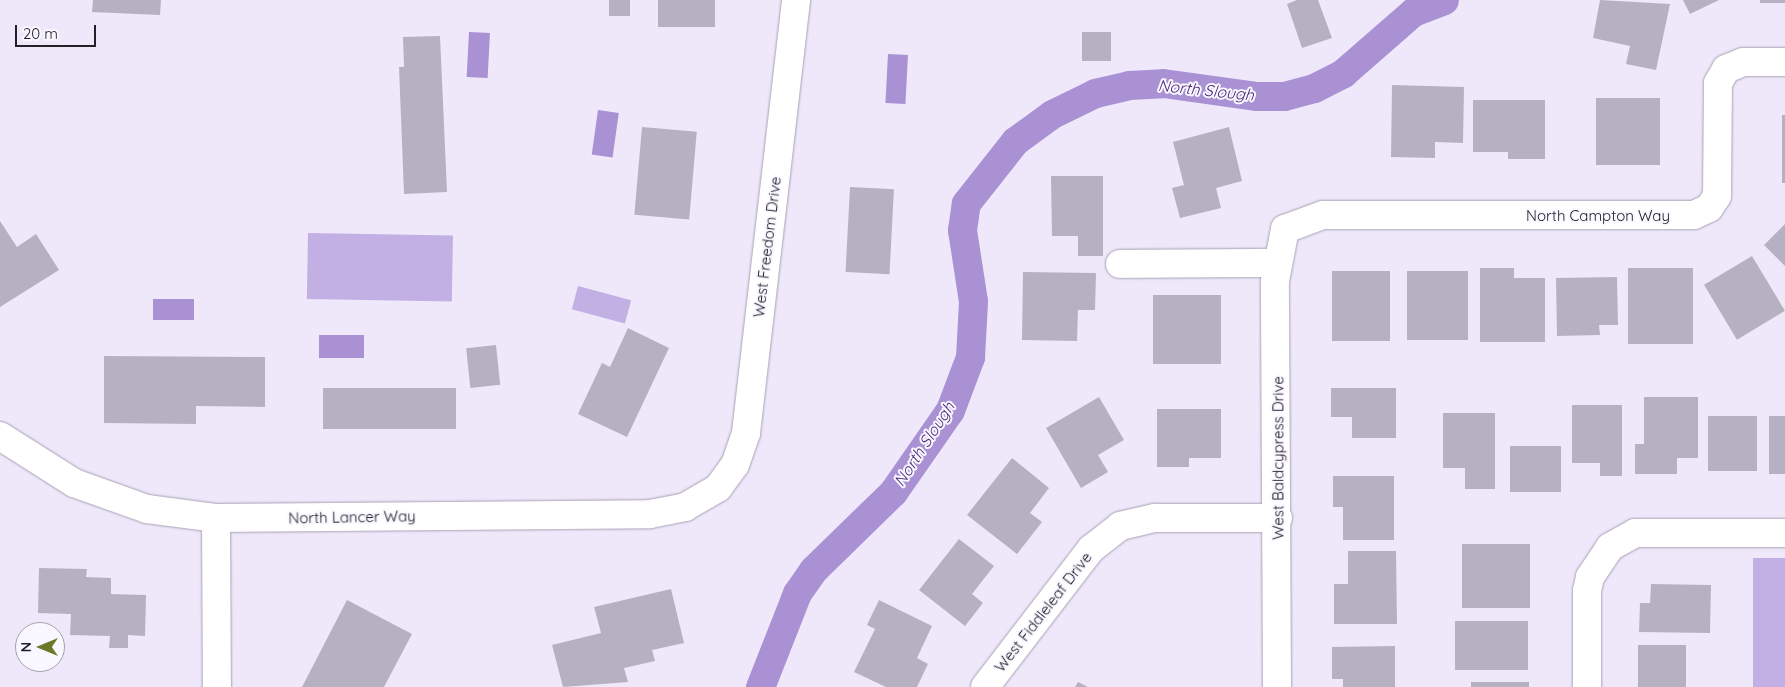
<!DOCTYPE html>
<html>
<head>
<meta charset="utf-8">
<style>
	body { margin:0 }
	#map { position:relative; width:1785px; height:687px; overflow:hidden; background:#eee8fa; font-family:Quicksand,sans-serif }
	div>[style] { position:absolute }
	[style*='--x'] { left:calc(var(--x)*1px); top:calc(var(--y)*1px); width:calc(var(--w)*1px); rotate:calc(var(--a)*1deg) }
	.green>* { inset:0; background:#c2b0e5; transform-origin:0 0 }
	.water>* { inset:0; background:#a991d4; transform-origin:0 0 }
	.canal>* { height:29px; margin:-14.5px; padding:0 14.5px; transform-origin:14.5px; border-radius:14.5px; background:#a991d4 }
	.building>* { inset:0; background:#b6b1c2; transform-origin:0 0 }
	.roads { filter:drop-shadow(0 0 1px #a7a2b3) drop-shadow(0 0 1px #a7a2b3) }
	.minor>* { height:28px; margin:-14px; padding:0 14px; transform-origin:14px; border-radius:14px; background:#fff }
	span { translate:-50% -50%; white-space:nowrap; text-align:center; line-height:1.15; -webkit-text-stroke:4px #f9f7ff; paint-order:stroke }
	.street-label { font-size:15px; color:#232127 }
	.water-label { font-size:16px; color:#4b2877; font-style:italic }
	.north { position:absolute; left:15px; top:622px; width:50px; height:50px; box-sizing:border-box; background:#f9f7ff; border:1px solid #a3a1a9; border-radius:50%; rotate:270deg; font-size:14px; font-weight:700; line-height:20px; text-align:center; color:#232127 }
	.north::after { content:''; display:block; margin:auto; width:18px; height:22px; background:#687928; clip-path:polygon(50% 0,100% 100%,50% 72%,0 100%) }
	.scale { position:absolute; left:15px; top:25px; width:81px; height:22px; box-sizing:border-box; border:2px solid #232127; border-top:0; padding-left:6px; font-size:15px; line-height:18px; white-space:nowrap; color:#232127; -webkit-text-stroke:4px #f9f7ff; paint-order:stroke }
</style>
</head>
<body>
<div id="map">
	<div class="green">
		<i style="left:308px;top:233px;width:145px;height:66px;rotate:1deg"></i>
		<i style="left:578px;top:286px;width:55px;height:24px;rotate:15deg"></i>
		<i style="left:1753px;top:558px;width:32px;height:129px"></i>
	</div>
	<div class="water">
		<i style="left:469px;top:32px;width:21px;height:45px;rotate:3deg"></i>
		<i style="left:888px;top:54px;width:20px;height:49px;rotate:3deg"></i>
		<i style="left:598px;top:110px;width:21px;height:45px;rotate:8deg"></i>
		<i style="left:194px;top:299px;width:21px;height:41px;rotate:90deg"></i>
		<i style="left:319px;top:335px;width:45px;height:23px"></i>
	</div>
	<div class="canal">
		<i style="--x:760;--y:687;--w:101;--a:-68.5"></i>
		<i style="--x:797;--y:593;--w:28;--a:-55"></i>
		<i style="--x:813;--y:570;--w:112;--a:-44.3"></i>
		<i style="--x:893;--y:492;--w:100;--a:-55.2"></i>
		<i style="--x:950;--y:410;--w:57;--a:-69.3"></i>
		<i style="--x:970;--y:357;--w:56;--a:-86.9"></i>
		<i style="--x:973;--y:301;--w:72;--a:-98.8"></i>
		<i style="--x:962;--y:230;--w:27;--a:-82"></i>
		<i style="--x:966;--y:203;--w:79;--a:-51.7"></i>
		<i style="--x:1015;--y:141;--w:46;--a:-36.1"></i>
		<i style="--x:1052;--y:114;--w:48;--a:-26"></i>
		<i style="--x:1095;--y:93;--w:35;--a:-13"></i>
		<i style="--x:1129;--y:85;--w:34;--a:-3"></i>
		<i style="--x:1163;--y:83;--w:95;--a:7.9"></i>
		<i style="--x:1257;--y:96;--w:27;--a:0"></i>
		<i style="--x:1284;--y:96;--w:31;--a:-15"></i>
		<i style="--x:1314;--y:88;--w:33;--a:-27"></i>
		<i style="--x:1343;--y:73;--w:93;--a:-41.1"></i>
		<i style="--x:1413;--y:12;--w:33;--a:-21"></i>
	</div>
	<div class="building">
		<i style="clip-path:polygon(93px 0,161px 0,160px 15px,92px 12px)"></i>
		<i style="left:609px;top:0;width:21px;height:16px"></i>
		<i style="left:658px;top:0;width:57px;height:27px"></i>
		<i style="clip-path:polygon(1297px 0,1318px 0,1332px 38px,1302px 48px,1287px 4px)"></i>
		<i style="clip-path:polygon(1600px 0,1670px 4px,1656px 70px,1626px 64px,1630px 46px,1593px 38px)"></i>
		<i style="clip-path:polygon(1683px 0,1719px 0,1690px 14px)"></i>
		<i style="left:1760px;top:0;width:25px;height:3px"></i>
		<i style="left:1082px;top:32px;width:29px;height:29px"></i>
		<i style="clip-path:polygon(440px 36px,447px 192px,404px 194px,399px 67px,404px 67px,403px 37px)"></i>
		<i style="clip-path:polygon(1392px 85px,1464px 87px,1463px 143px,1435px 142px,1435px 158px,1391px 157px)"></i>
		<i style="left:1596px;top:98px;width:64px;height:67px"></i>
		<i style="clip-path:polygon(1473px 100px,1545px 100px,1545px 159px,1508px 159px,1508px 152px,1473px 152px)"></i>
		<i style="left:1782px;top:115px;width:3px;height:68px"></i>
		<i style="left:642px;top:127px;width:55px;height:88px;rotate:5deg"></i>
		<i style="clip-path:polygon(1229px 127px,1242px 181px,1216px 188px,1221px 208px,1180px 218px,1172px 188px,1184px 185px,1173px 142px)"></i>
		<i style="clip-path:polygon(1051px 176px,1103px 176px,1103px 256px,1078px 256px,1078px 236px,1052px 236px)"></i>
		<i style="left:850px;top:187px;width:44px;height:85px;rotate:3deg"></i>
		<i style="clip-path:polygon(0 221px,17px 247px,36px 234px,59px 270px,0 307px)"></i>
		<i style="clip-path:polygon(1785px 224px,1785px 266px,1764px 245px)"></i>
		<i style="left:1752px;top:256px;width:64px;height:56px;rotate:59deg"></i>
		<i style="clip-path:polygon(1480px 268px,1514px 268px,1514px 278px,1545px 278px,1545px 342px,1480px 342px)"></i>
		<i style="left:1628px;top:268px;width:65px;height:76px"></i>
		<i style="left:1332px;top:271px;width:58px;height:70px"></i>
		<i style="left:1407px;top:271px;width:61px;height:69px"></i>
		<i style="clip-path:polygon(1023px 272px,1096px 273px,1095px 310px,1078px 310px,1077px 341px,1022px 340px)"></i>
		<i style="clip-path:polygon(1617px 277px,1618px 325px,1599px 325px,1600px 335px,1557px 336px,1556px 278px)"></i>
		<i style="left:1153px;top:295px;width:68px;height:69px"></i>
		<i style="clip-path:polygon(628px 328px,669px 348px,627px 437px,578px 414px,602px 363px,610px 367px)"></i>
		<i style="left:496px;top:345px;width:40px;height:30px;rotate:84deg"></i>
		<i style="clip-path:polygon(104px 356px,265px 357px,265px 407px,196px 406px,196px 424px,104px 423px)"></i>
		<i style="left:323px;top:388px;width:133px;height:41px"></i>
		<i style="clip-path:polygon(1331px 388px,1396px 388px,1396px 438px,1352px 438px,1352px 417px,1331px 417px)"></i>
		<i style="clip-path:polygon(1099px 397px,1124px 440px,1098px 455px,1108px 472px,1081px 488px,1046px 428px)"></i>
		<i style="clip-path:polygon(1644px 397px,1698px 397px,1698px 458px,1677px 458px,1677px 474px,1635px 474px,1635px 444px,1644px 444px)"></i>
		<i style="clip-path:polygon(1572px 405px,1622px 405px,1622px 476px,1600px 476px,1600px 463px,1572px 463px)"></i>
		<i style="clip-path:polygon(1157px 409px,1221px 409px,1221px 458px,1189px 458px,1189px 467px,1157px 467px)"></i>
		<i style="clip-path:polygon(1443px 413px,1495px 413px,1495px 489px,1465px 489px,1465px 468px,1443px 468px)"></i>
		<i style="left:1708px;top:416px;width:49px;height:55px"></i>
		<i style="left:1769px;top:416px;width:16px;height:58px"></i>
		<i style="left:1510px;top:446px;width:51px;height:46px"></i>
		<i style="clip-path:polygon(1012px 458px,1049px 488px,1030px 513px,1042px 522px,1017px 554px,967px 515px)"></i>
		<i style="clip-path:polygon(1333px 476px,1394px 476px,1394px 540px,1343px 540px,1343px 507px,1333px 507px)"></i>
		<i style="clip-path:polygon(959px 539px,994px 566px,972px 594px,983px 603px,965px 626px,919px 590px)"></i>
		<i style="left:1462px;top:544px;width:68px;height:64px"></i>
		<i style="clip-path:polygon(1348px 551px,1396px 551px,1397px 624px,1334px 624px,1334px 584px,1348px 584px)"></i>
		<i style="clip-path:polygon(39px 568px,87px 569px,86px 577px,111px 578px,111px 594px,146px 595px,145px 636px,128px 635px,128px 648px,109px 648px,110px 636px,70px 635px,71px 614px,38px 613px)"></i>
		<i style="clip-path:polygon(1651px 584px,1711px 585px,1710px 633px,1639px 632px,1640px 603px,1650px 603px)"></i>
		<i style="clip-path:polygon(671px 589px,684px 643px,652px 650px,655px 661px,624px 668px,628px 682px,563px 687px,552px 645px,601px 633px,594px 607px)"></i>
		<i style="clip-path:polygon(347px 600px,412px 634px,384px 687px,302px 687px)"></i>
		<i style="clip-path:polygon(879px 600px,932px 626px,917px 658px,928px 664px,917px 687px,886px 687px,854px 672px,875px 629px,867px 625px)"></i>
		<i style="left:1455px;top:621px;width:73px;height:49px"></i>
		<i style="left:1638px;top:645px;width:48px;height:42px"></i>
		<i style="clip-path:polygon(1395px 646px,1395px 687px,1343px 687px,1343px 679px,1332px 679px,1332px 647px)"></i>
		<i style="clip-path:polygon(1078px 682px,1088px 687px,1075px 687px)"></i>
		<i style="left:1471px;top:682px;width:58px;height:5px"></i>
	</div>
	<div class="roads">
		<div class="minor">
			<i style="--x:1120;--y:264;--w:158;--a:-0.4"></i>
			<i style="--x:0;--y:436;--w:88;--a:32.4"></i>
			<i style="--x:74;--y:483;--w:77;--a:19.6"></i>
			<i style="--x:147;--y:509;--w:70;--a:7.4"></i>
			<i style="--x:216;--y:518;--w:434;--a:-0.5"></i>
			<i style="--x:650;--y:514;--w:36;--a:-11"></i>
			<i style="--x:685;--y:507;--w:38;--a:-30"></i>
			<i style="--x:718;--y:488;--w:29;--a:-54"></i>
			<i style="--x:735;--y:465;--w:34;--a:-71"></i>
			<i style="--x:746;--y:433;--w:436;--a:-83.4"></i>
			<i style="--x:216;--y:518;--w:169;--a:89.7"></i>
			<i style="--x:985;--y:687;--w:174;--a:-52.5"></i>
			<i style="--x:1091;--y:549;--w:37;--a:-38"></i>
			<i style="--x:1120;--y:526;--w:36;--a:-13"></i>
			<i style="--x:1155;--y:518;--w:123;--a:0"></i>
			<i style="--x:1277;--y:687;--w:406;--a:-90.3"></i>
			<i style="--x:1275;--y:281;--w:53;--a:-79.1"></i>
			<i style="--x:1285;--y:229;--w:40;--a:-20.2"></i>
			<i style="--x:1323;--y:215;--w:371;--a:0"></i>
			<i style="--x:1694;--y:215;--w:17;--a:-25"></i>
			<i style="--x:1709;--y:208;--w:14;--a:-56"></i>
			<i style="--x:1717;--y:196;--w:113;--a:-89.5"></i>
			<i style="--x:1718;--y:83;--w:16;--a:-60"></i>
			<i style="--x:1726;--y:69;--w:18;--a:-22"></i>
			<i style="--x:1743;--y:62;--w:42;--a:0"></i>
			<i style="--x:1587;--y:687;--w:96;--a:-90"></i>
			<i style="--x:1587;--y:591;--w:14;--a:-78"></i>
			<i style="--x:1590;--y:577;--w:36;--a:-56"></i>
			<i style="--x:1610;--y:547;--w:29;--a:-29"></i>
			<i style="--x:1635;--y:533;--w:150;--a:0"></i>
		</div>
	</div>
	<div class="street-label">
		<span style="left:1598px;top:216px">North Campton Way</span>
		<span style="left:767px;top:247px;rotate:-83deg">West Freedom Drive</span>
		<span style="left:1278px;top:458px;rotate:-90deg">West Baldcypress Drive</span>
		<span style="left:352px;top:517px;rotate:-1deg">North Lancer Way</span>
		<span style="left:1043px;top:612px;rotate:-52deg">West Fiddleleaf Drive</span>
	</div>
	<div class="water-label">
		<span style="left:1206px;top:90px;rotate:6deg">North Slough</span>
		<span style="left:924px;top:444px;rotate:-57deg">North Slough</span>
	</div>
	<div class="north">N</div>
	<div class="scale">20 m</div>
</div>
</body>
</html>
